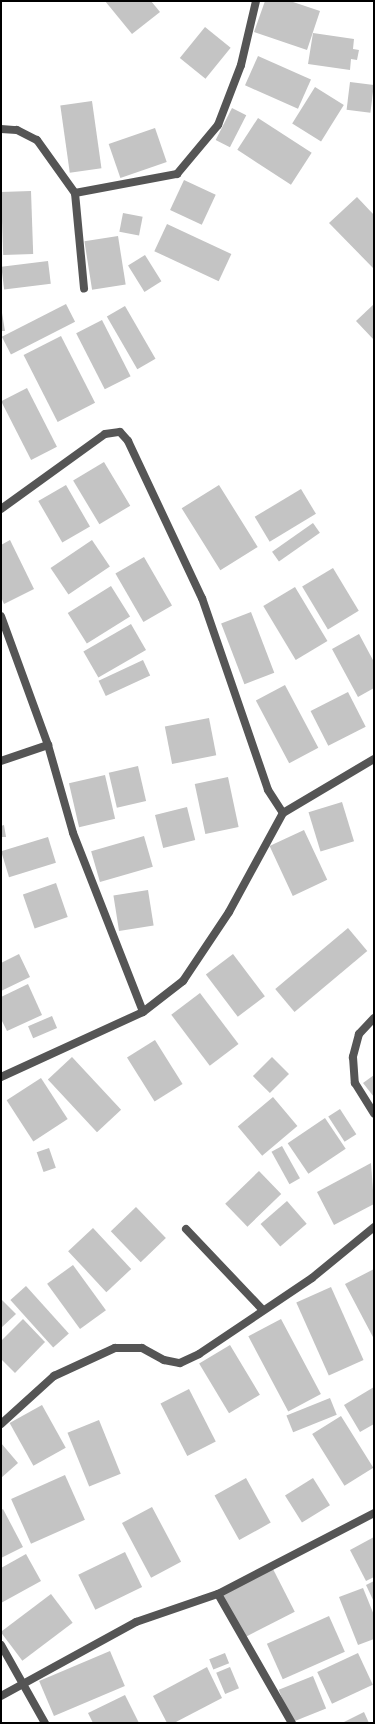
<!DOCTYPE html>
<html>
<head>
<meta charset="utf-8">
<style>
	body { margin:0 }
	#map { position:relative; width:375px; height:1724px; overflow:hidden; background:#fff; font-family:"Sofia Sans Condensed",sans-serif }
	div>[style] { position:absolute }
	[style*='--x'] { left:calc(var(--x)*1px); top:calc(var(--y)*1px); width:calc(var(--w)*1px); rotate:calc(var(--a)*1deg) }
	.building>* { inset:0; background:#c4c4c4; transform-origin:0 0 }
	.minor>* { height:8px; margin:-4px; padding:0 4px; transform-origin:4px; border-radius:4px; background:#555 }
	span { translate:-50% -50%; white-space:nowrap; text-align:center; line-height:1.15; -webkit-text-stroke:3px #fff; paint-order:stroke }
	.frame { position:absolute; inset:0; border:2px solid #000; pointer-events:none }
</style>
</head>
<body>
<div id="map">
	<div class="building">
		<i style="clip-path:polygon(105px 1px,151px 1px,160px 12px,132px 34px)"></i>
		<i style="clip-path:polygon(265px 1px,290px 1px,320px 11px,307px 50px,254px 32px)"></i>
		<i style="left:205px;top:27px;width:33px;height:40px;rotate:39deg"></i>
		<i style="clip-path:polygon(313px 33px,354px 39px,353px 49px,359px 50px,357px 60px,351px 59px,350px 70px,308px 64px)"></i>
		<i style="left:258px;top:56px;width:58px;height:32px;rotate:24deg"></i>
		<i style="left:350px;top:82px;width:24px;height:28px;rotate:7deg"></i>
		<i style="left:315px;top:87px;width:34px;height:43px;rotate:32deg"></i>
		<i style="left:92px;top:101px;width:68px;height:32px;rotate:82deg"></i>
		<i style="left:232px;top:108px;width:16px;height:36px;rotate:27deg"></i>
		<i style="left:258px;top:118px;width:64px;height:38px;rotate:33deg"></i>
		<i style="left:155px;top:128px;width:36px;height:49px;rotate:71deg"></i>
		<i style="left:184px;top:180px;width:35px;height:33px;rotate:25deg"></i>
		<i style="left:31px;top:191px;width:63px;height:30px;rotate:88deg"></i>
		<i style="clip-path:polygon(357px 197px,374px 215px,374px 269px,329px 223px)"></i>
		<i style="left:123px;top:213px;width:20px;height:19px;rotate:11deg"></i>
		<i style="left:167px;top:224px;width:71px;height:30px;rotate:25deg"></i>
		<i style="left:118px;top:236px;width:49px;height:34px;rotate:81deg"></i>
		<i style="left:145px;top:255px;width:31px;height:20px;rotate:58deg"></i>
		<i style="left:48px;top:261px;width:23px;height:47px;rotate:83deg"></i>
		<i style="left:66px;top:304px;width:20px;height:72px;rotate:63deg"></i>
		<i style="clip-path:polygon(374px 304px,374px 340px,356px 321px)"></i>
		<i style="left:125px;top:306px;width:61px;height:21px;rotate:60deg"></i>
		<i style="clip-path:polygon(1px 307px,5px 331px,1px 331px)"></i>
		<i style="left:102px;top:320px;width:63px;height:29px;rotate:63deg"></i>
		<i style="left:61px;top:336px;width:75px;height:42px;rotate:63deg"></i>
		<i style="left:27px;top:388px;width:66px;height:29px;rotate:63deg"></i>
		<i style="left:104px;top:462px;width:51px;height:36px;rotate:59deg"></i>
		<i style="left:66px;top:485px;width:48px;height:32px;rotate:60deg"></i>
		<i style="left:219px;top:485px;width:73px;height:44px;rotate:58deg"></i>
		<i style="left:301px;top:489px;width:29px;height:54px;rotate:59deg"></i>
		<i style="left:313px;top:523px;width:12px;height:50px;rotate:55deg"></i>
		<i style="clip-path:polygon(10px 540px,34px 589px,4px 604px,1px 597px,1px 545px)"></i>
		<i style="left:92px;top:540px;width:32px;height:50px;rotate:56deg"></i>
		<i style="left:144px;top:557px;width:56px;height:33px;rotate:60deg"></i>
		<i style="left:333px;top:568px;width:50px;height:36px;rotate:59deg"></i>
		<i style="left:111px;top:586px;width:36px;height:51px;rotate:58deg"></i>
		<i style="left:295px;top:587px;width:63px;height:37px;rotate:59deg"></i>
		<i style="left:251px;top:612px;width:65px;height:32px;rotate:69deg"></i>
		<i style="left:131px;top:624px;width:30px;height:55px;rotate:60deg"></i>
		<i style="clip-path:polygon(359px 634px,374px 662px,374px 688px,358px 697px,332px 649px)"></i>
		<i style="left:143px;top:660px;width:17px;height:49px;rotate:65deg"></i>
		<i style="left:285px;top:685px;width:71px;height:33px;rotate:62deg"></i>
		<i style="left:348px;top:692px;width:39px;height:42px;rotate:63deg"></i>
		<i style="left:209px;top:718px;width:38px;height:45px;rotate:79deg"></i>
		<i style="left:138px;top:766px;width:36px;height:30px;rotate:77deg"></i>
		<i style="left:105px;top:775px;width:45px;height:37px;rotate:77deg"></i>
		<i style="left:228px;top:777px;width:51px;height:34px;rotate:78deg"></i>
		<i style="left:342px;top:802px;width:41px;height:35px;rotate:73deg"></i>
		<i style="left:187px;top:807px;width:34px;height:33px;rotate:76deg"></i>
		<i style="clip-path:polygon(4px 825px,6px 837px,1px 837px,1px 826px)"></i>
		<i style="left:304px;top:830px;width:55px;height:38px;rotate:65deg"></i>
		<i style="left:144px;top:836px;width:32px;height:55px;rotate:74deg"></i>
		<i style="left:48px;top:837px;width:27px;height:49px;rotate:73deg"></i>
		<i style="left:56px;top:883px;width:36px;height:35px;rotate:71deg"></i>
		<i style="left:148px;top:890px;width:36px;height:35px;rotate:81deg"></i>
		<i style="left:348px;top:928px;width:30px;height:95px;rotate:50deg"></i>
		<i style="clip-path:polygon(19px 954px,30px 977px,1px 991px,1px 963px)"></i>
		<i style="left:233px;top:954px;width:53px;height:34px;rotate:53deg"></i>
		<i style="clip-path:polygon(28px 984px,42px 1015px,7px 1031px,1px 1019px,1px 997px)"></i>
		<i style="left:200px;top:993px;width:64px;height:36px;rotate:53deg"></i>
		<i style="left:52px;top:1016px;width:13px;height:26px;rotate:67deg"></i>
		<i style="left:155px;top:1040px;width:52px;height:33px;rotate:58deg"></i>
		<i style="left:72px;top:1057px;width:72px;height:33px;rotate:47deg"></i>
		<i style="left:272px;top:1057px;width:24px;height:27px;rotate:45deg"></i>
		<i style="clip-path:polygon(374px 1075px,374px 1097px,363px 1083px)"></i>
		<i style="left:41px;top:1078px;width:49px;height:41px;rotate:57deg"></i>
		<i style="left:273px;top:1097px;width:38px;height:46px;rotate:50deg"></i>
		<i style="left:340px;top:1109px;width:30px;height:14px;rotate:57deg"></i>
		<i style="left:325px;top:1118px;width:37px;height:45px;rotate:56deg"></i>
		<i style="left:282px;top:1146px;width:37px;height:12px;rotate:61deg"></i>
		<i style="left:49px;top:1148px;width:21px;height:13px;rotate:71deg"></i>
		<i style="clip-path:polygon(371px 1163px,374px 1204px,334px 1225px,317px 1192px)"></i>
		<i style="left:259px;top:1171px;width:32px;height:47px;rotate:46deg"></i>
		<i style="left:287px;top:1201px;width:30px;height:35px;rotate:49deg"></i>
		<i style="left:136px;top:1207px;width:43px;height:35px;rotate:46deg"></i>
		<i style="left:93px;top:1228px;width:56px;height:34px;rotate:47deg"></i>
		<i style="left:73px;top:1265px;width:56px;height:32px;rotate:54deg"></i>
		<i style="clip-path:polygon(374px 1269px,374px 1339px,345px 1284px)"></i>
		<i style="left:26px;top:1286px;width:64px;height:21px;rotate:48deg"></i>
		<i style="left:331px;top:1287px;width:80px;height:38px;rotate:66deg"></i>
		<i style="clip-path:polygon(1px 1299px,16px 1314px,1px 1328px)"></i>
		<i style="clip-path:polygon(23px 1319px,45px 1342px,15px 1373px,1px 1359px,1px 1341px)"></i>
		<i style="left:281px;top:1319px;width:85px;height:37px;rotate:62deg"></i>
		<i style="left:230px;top:1345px;width:58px;height:36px;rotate:59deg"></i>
		<i style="clip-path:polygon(374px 1387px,374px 1424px,360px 1432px,344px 1405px)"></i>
		<i style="left:189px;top:1389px;width:59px;height:32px;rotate:63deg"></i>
		<i style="left:330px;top:1398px;width:18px;height:47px;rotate:68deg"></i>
		<i style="left:42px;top:1405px;width:49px;height:37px;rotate:61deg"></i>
		<i style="left:341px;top:1416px;width:61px;height:34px;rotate:58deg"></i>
		<i style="left:99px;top:1420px;width:58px;height:34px;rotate:68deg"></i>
		<i style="clip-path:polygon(1px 1443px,18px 1463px,1px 1478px)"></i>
		<i style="left:65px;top:1475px;width:49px;height:59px;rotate:66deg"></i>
		<i style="left:246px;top:1478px;width:51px;height:36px;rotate:61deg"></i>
		<i style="left:313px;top:1478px;width:32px;height:33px;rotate:58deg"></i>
		<i style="left:152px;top:1507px;width:62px;height:34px;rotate:62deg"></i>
		<i style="clip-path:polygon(3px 1509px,23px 1547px,1px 1558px,1px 1510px)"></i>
		<i style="clip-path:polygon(374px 1537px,374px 1577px,366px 1581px,350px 1550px)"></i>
		<i style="left:125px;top:1552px;width:39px;height:52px;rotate:64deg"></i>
		<i style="clip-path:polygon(26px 1554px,41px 1581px,1px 1603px,1px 1568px)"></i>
		<i style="left:273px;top:1569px;width:48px;height:57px;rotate:63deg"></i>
		<i style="clip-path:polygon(374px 1581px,374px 1602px,366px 1585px)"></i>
		<i style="clip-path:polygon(363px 1588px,374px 1615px,374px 1639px,358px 1645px,339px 1597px)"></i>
		<i style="left:51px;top:1594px;width:36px;height:63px;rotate:53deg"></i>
		<i style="left:329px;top:1616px;width:39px;height:68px;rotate:66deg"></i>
		<i style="left:110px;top:1651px;width:38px;height:77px;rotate:67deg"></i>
		<i style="left:225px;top:1653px;width:11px;height:17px;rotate:68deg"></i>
		<i style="left:358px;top:1653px;width:35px;height:45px;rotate:65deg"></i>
		<i style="clip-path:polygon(207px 1667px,222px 1698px,174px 1723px,167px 1723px,153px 1696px)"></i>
		<i style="left:230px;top:1667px;width:23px;height:15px;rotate:67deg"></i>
		<i style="left:313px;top:1676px;width:35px;height:37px;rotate:68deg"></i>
		<i style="clip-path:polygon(125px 1695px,139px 1723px,93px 1723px,88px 1713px)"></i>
		<i style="clip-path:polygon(364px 1712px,369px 1723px,342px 1723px)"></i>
	</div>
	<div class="minor">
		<i style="--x:1;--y:129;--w:16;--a:4"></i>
		<i style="--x:17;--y:130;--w:22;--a:27"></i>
		<i style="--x:37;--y:140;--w:65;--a:54.4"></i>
		<i style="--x:75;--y:193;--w:96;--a:84.6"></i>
		<i style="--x:75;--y:193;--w:104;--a:-10.6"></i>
		<i style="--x:177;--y:174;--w:64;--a:-50.1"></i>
		<i style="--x:218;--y:125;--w:64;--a:-69"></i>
		<i style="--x:241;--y:65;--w:66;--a:-76.8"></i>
		<i style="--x:1;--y:509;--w:128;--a:-35.8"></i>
		<i style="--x:105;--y:434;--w:15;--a:-8"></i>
		<i style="--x:120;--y:432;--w:12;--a:48"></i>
		<i style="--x:128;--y:441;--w:174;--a:64.8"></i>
		<i style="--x:202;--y:598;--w:203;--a:71"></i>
		<i style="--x:268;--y:790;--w:27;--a:57"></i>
		<i style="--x:283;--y:813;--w:106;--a:-30.7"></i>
		<i style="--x:1;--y:616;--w:137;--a:70"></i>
		<i style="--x:48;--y:745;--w:91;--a:74.1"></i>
		<i style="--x:73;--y:833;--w:192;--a:68.6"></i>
		<i style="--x:1;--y:761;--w:50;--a:-18.8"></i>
		<i style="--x:374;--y:1018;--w:22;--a:133"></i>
		<i style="--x:359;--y:1034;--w:24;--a:105"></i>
		<i style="--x:353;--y:1057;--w:26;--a:86"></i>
		<i style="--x:355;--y:1083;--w:36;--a:58"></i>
		<i style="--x:1;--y:1077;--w:156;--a:-24.6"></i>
		<i style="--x:143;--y:1012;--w:51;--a:-37.8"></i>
		<i style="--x:183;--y:981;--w:83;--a:-56.3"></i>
		<i style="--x:229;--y:912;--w:113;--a:-61.4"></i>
		<i style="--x:186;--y:1229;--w:110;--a:46.5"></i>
		<i style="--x:1;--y:1424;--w:72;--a:-42.2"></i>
		<i style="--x:54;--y:1376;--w:67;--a:-24.7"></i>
		<i style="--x:115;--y:1348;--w:27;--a:0"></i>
		<i style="--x:142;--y:1348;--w:25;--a:29"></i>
		<i style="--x:164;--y:1360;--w:16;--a:11"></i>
		<i style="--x:180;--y:1363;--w:21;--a:-25"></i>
		<i style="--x:199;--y:1354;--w:136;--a:-33.9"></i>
		<i style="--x:312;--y:1278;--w:80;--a:-39.4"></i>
		<i style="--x:218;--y:1594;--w:149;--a:60.2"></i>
		<i style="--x:1;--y:1645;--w:90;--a:60.6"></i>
		<i style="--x:1;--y:1696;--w:154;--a:-28.7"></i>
		<i style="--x:136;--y:1622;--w:87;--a:-18.9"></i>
		<i style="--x:218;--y:1594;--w:176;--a:-27.4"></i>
	</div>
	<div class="frame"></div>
</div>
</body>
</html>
